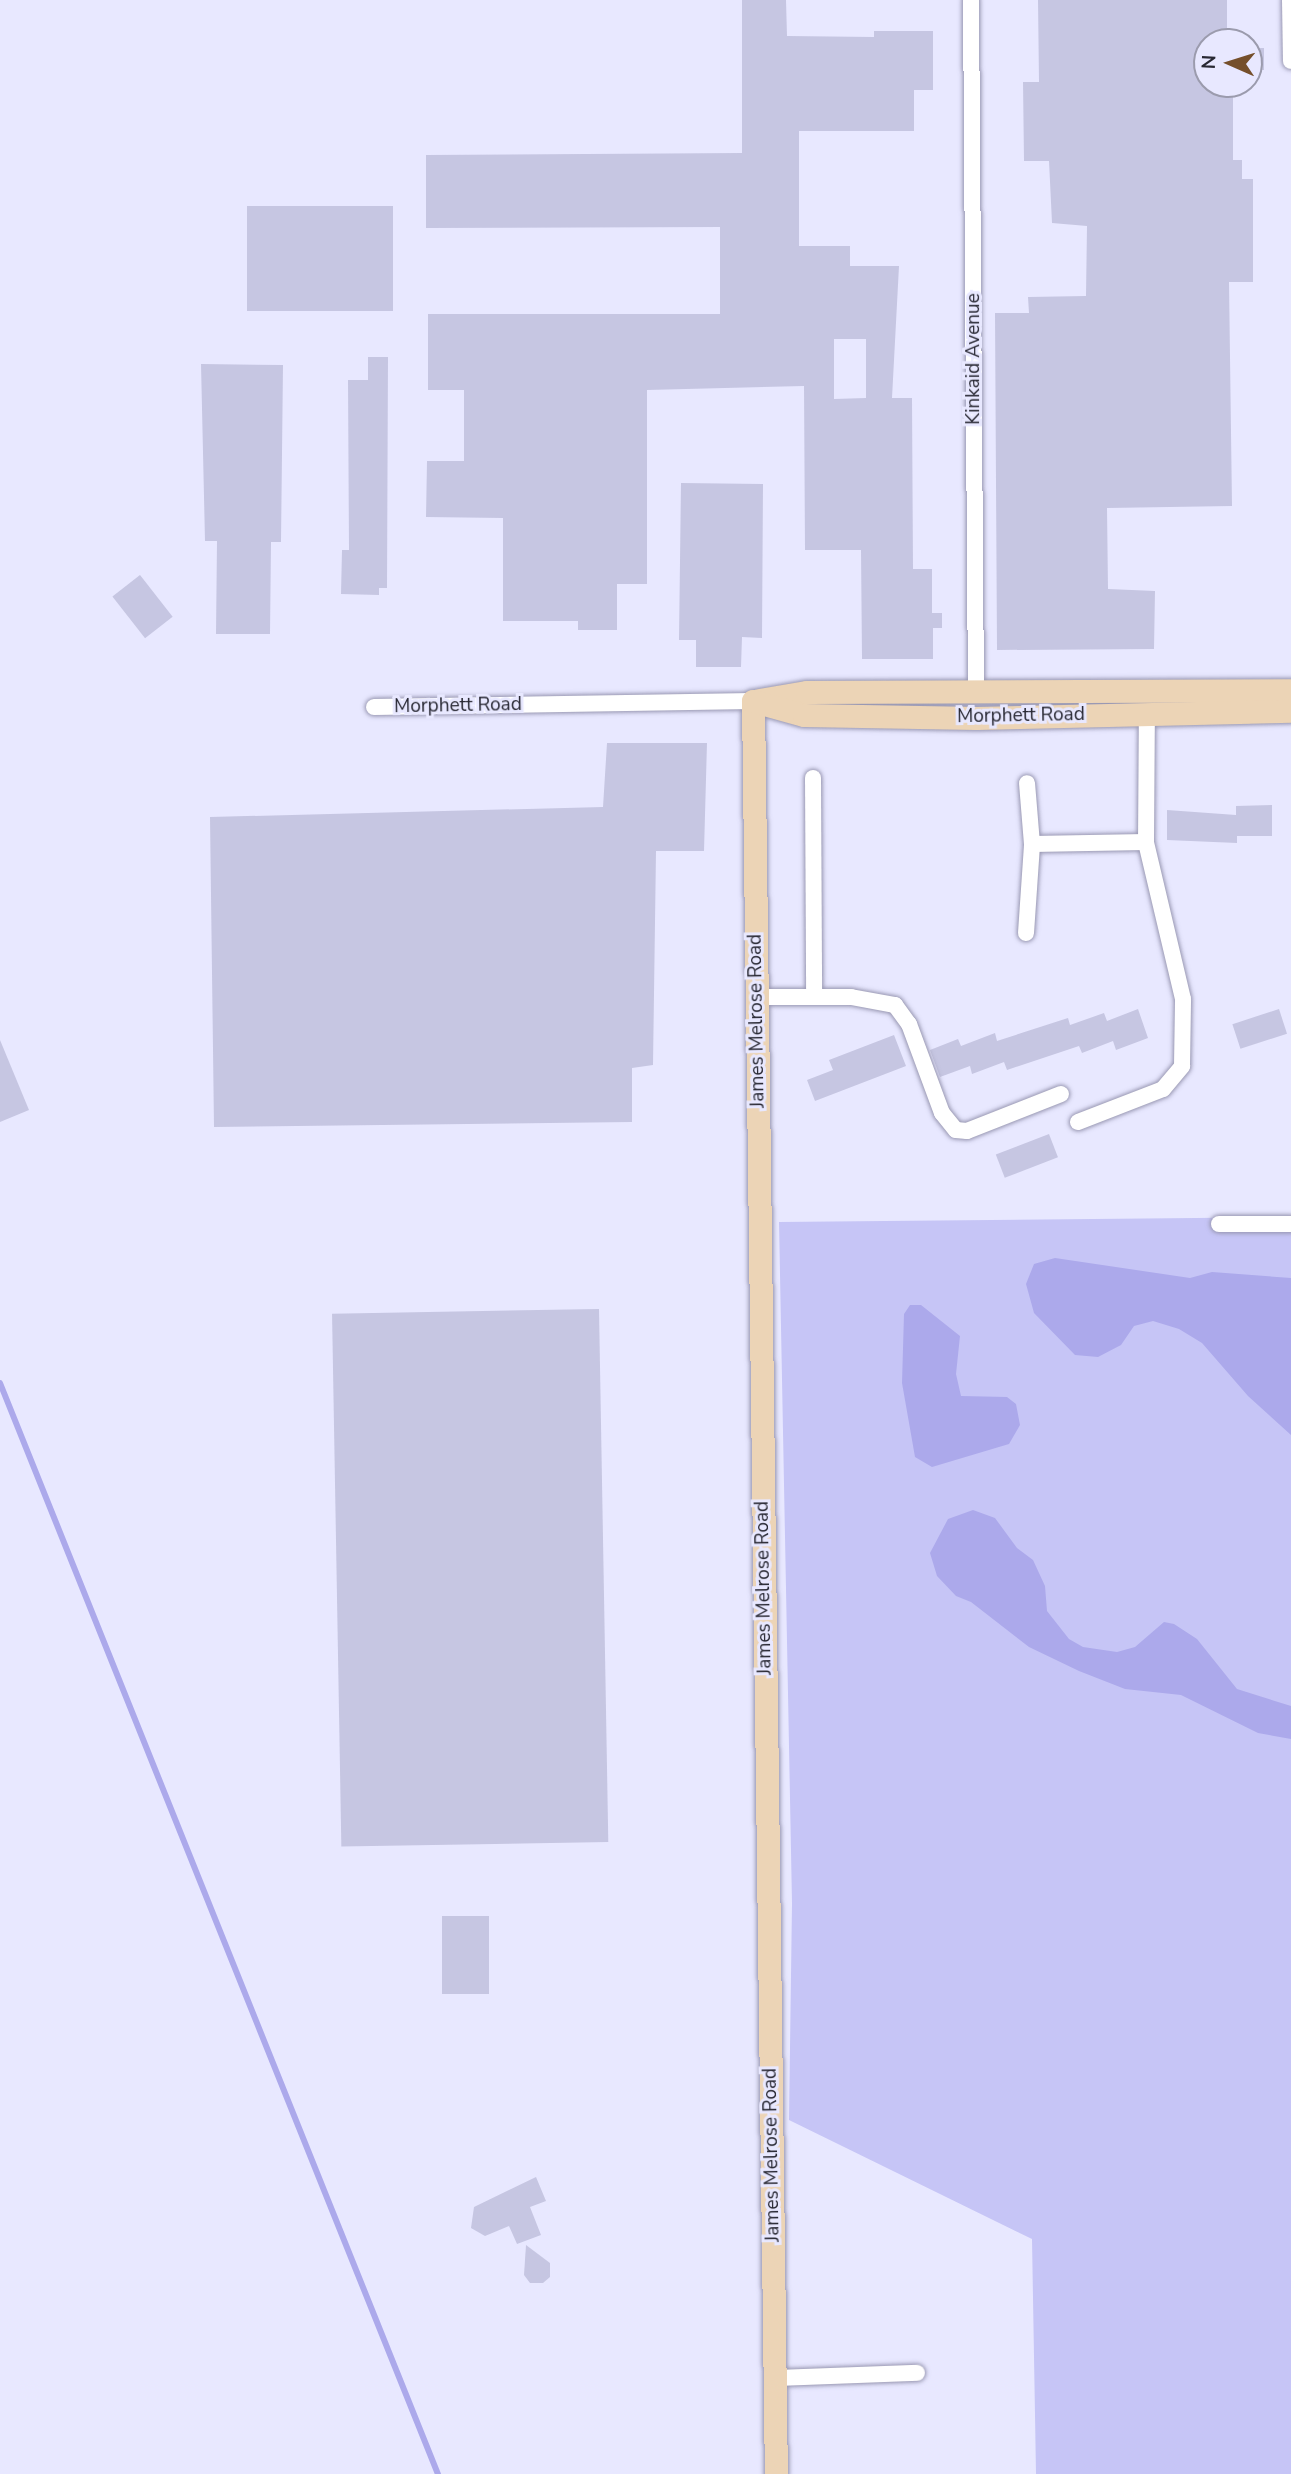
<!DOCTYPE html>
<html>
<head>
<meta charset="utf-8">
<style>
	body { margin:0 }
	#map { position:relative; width:1291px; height:2474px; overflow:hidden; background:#e8e8ff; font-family:"Nunito Sans",sans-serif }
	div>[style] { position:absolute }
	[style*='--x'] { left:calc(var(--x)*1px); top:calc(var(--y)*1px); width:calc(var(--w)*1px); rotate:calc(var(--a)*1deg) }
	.green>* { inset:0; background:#c6c5f6 }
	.water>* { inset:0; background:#aca9eb }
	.stream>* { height:6px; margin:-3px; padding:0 3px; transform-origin:3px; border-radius:3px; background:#aca9eb }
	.building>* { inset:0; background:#c6c6e2; transform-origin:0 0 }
	.roads { filter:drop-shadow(0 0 2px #9998b3) drop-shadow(0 0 2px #9998b3) }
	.street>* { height:16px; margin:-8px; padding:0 8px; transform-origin:8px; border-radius:8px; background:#fff }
	.secondary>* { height:23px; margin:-11.5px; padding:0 11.5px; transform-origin:11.5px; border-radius:11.5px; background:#ecd4b6 }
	span { translate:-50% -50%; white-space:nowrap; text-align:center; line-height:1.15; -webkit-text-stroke:6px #e8e8ff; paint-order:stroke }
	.street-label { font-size:19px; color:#282833 }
	.north { position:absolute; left:1193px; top:28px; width:70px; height:70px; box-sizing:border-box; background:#e8e8ff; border:2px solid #9b9bad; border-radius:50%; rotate:273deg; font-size:19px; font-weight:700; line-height:28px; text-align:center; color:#282833 }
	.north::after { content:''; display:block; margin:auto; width:24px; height:32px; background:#754f2b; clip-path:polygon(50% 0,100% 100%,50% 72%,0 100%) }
</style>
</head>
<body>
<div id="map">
	<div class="green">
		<i style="clip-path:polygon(1291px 1217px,1291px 2474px,1036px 2474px,1032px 2239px,789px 2120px,792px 1903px,779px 1222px)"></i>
	</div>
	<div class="water">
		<i style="clip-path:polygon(1055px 1258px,1190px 1278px,1212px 1272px,1291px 1278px,1291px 1435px,1248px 1396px,1202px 1343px,1179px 1329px,1153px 1321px,1134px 1326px,1121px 1345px,1098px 1357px,1075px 1355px,1034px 1313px,1026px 1284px,1034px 1264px)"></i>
		<i style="clip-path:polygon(910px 1305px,921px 1305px,960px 1336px,956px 1374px,961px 1396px,1007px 1397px,1016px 1404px,1020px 1425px,1009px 1444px,932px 1467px,915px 1457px,902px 1383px,904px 1314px)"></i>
		<i style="clip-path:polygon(973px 1510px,995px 1518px,1017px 1548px,1033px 1560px,1045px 1586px,1047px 1611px,1069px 1639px,1083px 1647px,1117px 1652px,1135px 1647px,1164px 1622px,1174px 1624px,1197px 1639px,1237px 1689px,1291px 1706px,1291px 1739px,1258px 1733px,1181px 1695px,1125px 1689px,1079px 1671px,1029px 1647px,971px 1602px,956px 1596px,937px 1576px,930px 1553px,948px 1519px)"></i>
	</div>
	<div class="stream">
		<i style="--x:0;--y:1383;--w:1176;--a:68.13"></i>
	</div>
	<div class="building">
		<i style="clip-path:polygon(evenodd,742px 0,786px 0,787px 36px,874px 37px,874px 31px,933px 31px,933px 90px,914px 90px,914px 131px,799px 131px,799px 246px,850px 246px,850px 266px,899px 266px,892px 398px,912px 398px,913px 569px,932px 569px,932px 613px,942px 613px,942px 628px,933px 628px,933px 659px,862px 659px,861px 550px,805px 550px,804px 386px,647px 390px,647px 584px,617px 584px,617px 630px,578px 630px,578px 621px,503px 621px,503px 518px,426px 517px,427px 461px,464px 461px,464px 390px,428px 390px,428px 314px,720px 314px,720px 227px,426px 228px,426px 155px,742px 153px,742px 0,834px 339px,866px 339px,866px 398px,834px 399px,834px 339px)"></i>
		<i style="clip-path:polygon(1038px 0,1227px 0,1227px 42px,1207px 42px,1207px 84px,1233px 84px,1233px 160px,1242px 160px,1242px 179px,1253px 179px,1253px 282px,1229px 282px,1232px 506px,1107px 508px,1108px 589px,1155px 591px,1154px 649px,997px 650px,995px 313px,1029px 313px,1028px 297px,1086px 296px,1087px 226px,1052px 223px,1049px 161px,1024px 161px,1023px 82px,1039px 82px)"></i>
		<i style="left:1249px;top:48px;width:15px;height:22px"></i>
		<i style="left:247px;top:206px;width:146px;height:105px"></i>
		<i style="clip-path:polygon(368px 357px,388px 357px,387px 588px,379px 588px,379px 595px,341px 594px,342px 550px,349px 550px,348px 380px,368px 380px)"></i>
		<i style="clip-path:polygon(201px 364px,283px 365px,281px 542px,271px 542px,270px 634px,216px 634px,217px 541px,205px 541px)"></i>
		<i style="clip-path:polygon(681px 483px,763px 484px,762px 638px,742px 637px,741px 667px,696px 667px,696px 640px,679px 640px)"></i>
		<i style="left:140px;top:575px;width:53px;height:35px;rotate:52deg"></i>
		<i style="clip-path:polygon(607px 743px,707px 743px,704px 851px,656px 851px,653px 1065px,632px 1068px,632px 1122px,214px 1127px,210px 817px,603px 807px)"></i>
		<i style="clip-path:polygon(1272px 805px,1272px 836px,1237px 836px,1237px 843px,1167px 840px,1167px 810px,1236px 815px,1236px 806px)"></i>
		<i style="clip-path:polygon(1138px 1009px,1148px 1038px,1116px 1050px,1113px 1041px,1082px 1053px,1079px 1046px,1007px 1070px,1004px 1062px,972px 1074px,970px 1066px,940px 1077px,930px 1050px,958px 1039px,961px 1046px,995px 1033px,997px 1041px,1068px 1018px,1070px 1025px,1104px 1013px,1107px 1021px)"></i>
		<i style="left:1279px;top:1009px;width:26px;height:49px;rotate:72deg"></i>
		<i style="clip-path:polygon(894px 1035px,906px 1066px,815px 1101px,807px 1080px,833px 1070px,829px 1060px)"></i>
		<i style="clip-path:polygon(0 1040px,29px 1110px,0 1122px)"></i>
		<i style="left:1049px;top:1134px;width:25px;height:57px;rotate:69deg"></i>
		<i style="left:599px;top:1309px;width:533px;height:267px;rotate:89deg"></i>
		<i style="left:442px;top:1916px;width:47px;height:78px"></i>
		<i style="clip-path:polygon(536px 2177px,546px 2201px,530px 2207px,541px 2235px,517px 2244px,509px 2226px,485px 2236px,471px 2228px,474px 2207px)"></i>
		<i style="clip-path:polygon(526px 2245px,550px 2263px,550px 2277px,543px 2283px,530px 2283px,524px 2275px)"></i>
	</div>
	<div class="roads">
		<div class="street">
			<i style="--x:971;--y:0;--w:691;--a:89.59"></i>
			<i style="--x:1290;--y:0;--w:61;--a:89.1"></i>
			<i style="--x:374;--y:707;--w:379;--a:-0.9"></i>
			<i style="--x:813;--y:778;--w:218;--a:89.7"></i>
			<i style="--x:1032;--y:844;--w:114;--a:-1"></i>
			<i style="--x:1026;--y:933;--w:89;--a:-86.1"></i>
			<i style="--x:1032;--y:844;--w:61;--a:-94.7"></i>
			<i style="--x:757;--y:997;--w:94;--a:0"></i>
			<i style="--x:851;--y:997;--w:45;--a:10.3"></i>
			<i style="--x:895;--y:1005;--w:24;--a:54"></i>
			<i style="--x:909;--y:1024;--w:95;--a:69.7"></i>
			<i style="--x:942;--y:1113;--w:22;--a:51"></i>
			<i style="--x:956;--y:1130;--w:11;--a:5"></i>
			<i style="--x:967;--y:1131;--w:101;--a:-21.5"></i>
			<i style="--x:1078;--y:1122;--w:91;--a:-21.2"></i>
			<i style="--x:1163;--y:1089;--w:30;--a:-50"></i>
			<i style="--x:1182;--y:1066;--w:67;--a:-89.1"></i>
			<i style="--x:1183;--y:999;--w:161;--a:-103.3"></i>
			<i style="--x:1146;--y:842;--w:128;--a:-89.6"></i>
			<i style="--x:1219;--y:1224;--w:72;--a:0"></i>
			<i style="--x:778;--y:2378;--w:139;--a:-2.1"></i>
		</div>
		<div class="secondary">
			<i style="--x:759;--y:700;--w:49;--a:-9.5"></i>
			<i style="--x:807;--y:692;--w:484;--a:-0.2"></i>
			<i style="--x:753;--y:701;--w:1773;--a:89.26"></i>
			<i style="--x:753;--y:701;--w:53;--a:15.4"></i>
			<i style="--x:804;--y:715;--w:172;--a:1"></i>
			<i style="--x:976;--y:718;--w:315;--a:-1.3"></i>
		</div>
	</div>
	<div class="street-label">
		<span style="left:974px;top:359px;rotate:-90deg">Kinkaid Avenue</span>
		<span style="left:458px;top:706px;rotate:-1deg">Morphett Road</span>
		<span style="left:1021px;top:716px;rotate:-1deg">Morphett Road</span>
		<span style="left:757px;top:1021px;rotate:-91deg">James Melrose Road</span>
		<span style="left:764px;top:1588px;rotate:-91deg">James Melrose Road</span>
		<span style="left:772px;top:2155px;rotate:-91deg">James Melrose Road</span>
	</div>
	<div class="north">N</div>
</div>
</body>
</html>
